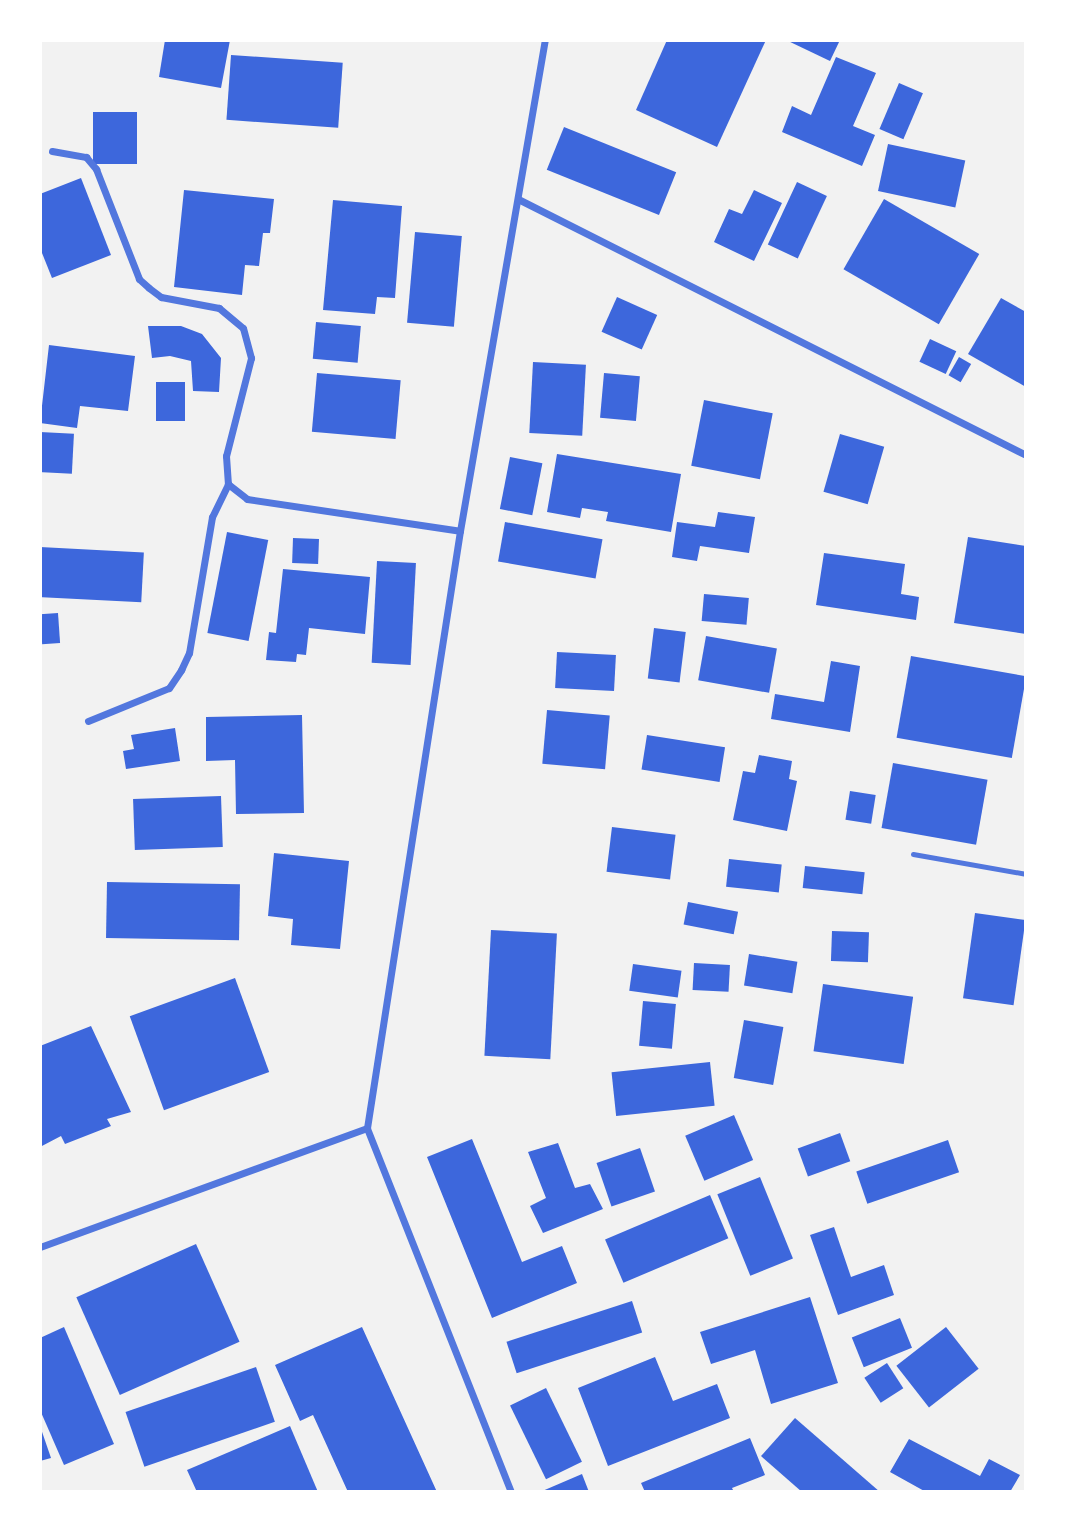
<!DOCTYPE html>
<html>
<head>
<meta charset="utf-8">
<style>
	body { margin:0 }
	#map { position:relative; width:1066px; height:1532px; overflow:hidden; background:#f2f2f2; font-family:Barlow,sans-serif }
	div>[style] { position:absolute }
	[style*='--x'] { left:calc(var(--x)*1px); top:calc(var(--y)*1px); width:calc(var(--w)*1px); rotate:calc(var(--a)*1deg) }
	.building>* { inset:0; background:#3d67dc; transform-origin:0 0 }
	.service>* { height:5px; margin:-2.5px; padding:0 2.5px; transform-origin:2.5px; border-radius:2.5px; background:#5277de }
	.minor>* { height:7px; margin:-3.5px; padding:0 3.5px; transform-origin:3.5px; border-radius:3.5px; background:#5277de }
	span { translate:-50% -50%; white-space:nowrap; text-align:center; line-height:1.15; -webkit-text-stroke:5px #fff; paint-order:stroke }
	.frame { position:absolute; inset:0; border:42px solid #fff; pointer-events:none }
</style>
</head>
<body>
<div id="map">
	<div class="building">
		<i style="clip-path:polygon(165px 40px,230px 40px,221px 88px,159px 77px)"></i>
		<i style="clip-path:polygon(667px 40px,766px 40px,717px 147px,636px 110px)"></i>
		<i style="clip-path:polygon(786px 40px,840px 40px,830px 61px)"></i>
		<i style="left:231px;top:55px;width:112px;height:65px;rotate:4deg"></i>
		<i style="clip-path:polygon(836px 57px,876px 73px,853px 126px,875px 135px,862px 166px,782px 132px,792px 106px,811px 115px)"></i>
		<i style="left:899px;top:83px;width:26px;height:50px;rotate:23deg"></i>
		<i style="left:93px;top:112px;width:44px;height:52px"></i>
		<i style="left:564px;top:127px;width:121px;height:46px;rotate:22deg"></i>
		<i style="left:888px;top:144px;width:79px;height:48px;rotate:12deg"></i>
		<i style="clip-path:polygon(81px 178px,111px 255px,52px 278px,40px 248px,40px 194px)"></i>
		<i style="left:797px;top:182px;width:33px;height:69px;rotate:25deg"></i>
		<i style="clip-path:polygon(184px 190px,274px 199px,270px 233px,263px 233px,259px 266px,245px 265px,242px 295px,174px 287px)"></i>
		<i style="clip-path:polygon(754px 190px,782px 203px,754px 261px,714px 242px,729px 209px,742px 214px)"></i>
		<i style="left:884px;top:199px;width:110px;height:81px;rotate:30deg"></i>
		<i style="clip-path:polygon(333px 200px,402px 206px,395px 298px,377px 297px,375px 314px,323px 310px)"></i>
		<i style="left:415px;top:232px;width:47px;height:91px;rotate:5deg"></i>
		<i style="left:617px;top:297px;width:44px;height:38px;rotate:24deg"></i>
		<i style="clip-path:polygon(1001px 298px,1026px 312px,1026px 387px,968px 354px)"></i>
		<i style="left:316px;top:322px;width:45px;height:37px;rotate:5deg"></i>
		<i style="clip-path:polygon(148px 326px,181px 326px,202px 334px,221px 358px,219px 392px,193px 391px,191px 361px,170px 356px,152px 358px)"></i>
		<i style="left:930px;top:339px;width:29px;height:25px;rotate:25deg"></i>
		<i style="clip-path:polygon(49px 345px,135px 356px,128px 411px,80px 406px,77px 428px,40px 423px)"></i>
		<i style="left:959px;top:357px;width:14px;height:21px;rotate:30deg"></i>
		<i style="left:533px;top:362px;width:53px;height:71px;rotate:3deg"></i>
		<i style="left:317px;top:373px;width:84px;height:59px;rotate:5deg"></i>
		<i style="left:604px;top:373px;width:36px;height:45px;rotate:5deg"></i>
		<i style="left:156px;top:382px;width:29px;height:39px"></i>
		<i style="left:704px;top:400px;width:70px;height:67px;rotate:11deg"></i>
		<i style="left:40px;top:432px;width:34px;height:40px;rotate:3deg"></i>
		<i style="left:840px;top:434px;width:46px;height:60px;rotate:16deg"></i>
		<i style="clip-path:polygon(557px 454px,681px 474px,671px 532px,606px 521px,608px 512px,582px 508px,580px 518px,547px 512px)"></i>
		<i style="left:510px;top:457px;width:33px;height:53px;rotate:11deg"></i>
		<i style="clip-path:polygon(718px 512px,755px 517px,749px 553px,700px 546px,697px 561px,672px 557px,677px 522px,715px 527px)"></i>
		<i style="left:505px;top:522px;width:99px;height:40px;rotate:10deg"></i>
		<i style="left:227px;top:532px;width:42px;height:103px;rotate:11deg"></i>
		<i style="clip-path:polygon(968px 537px,1026px 546px,1026px 634px,954px 623px)"></i>
		<i style="left:293px;top:538px;width:26px;height:25px;rotate:2deg"></i>
		<i style="left:40px;top:547px;width:104px;height:50px;rotate:3deg"></i>
		<i style="clip-path:polygon(824px 553px,905px 564px,901px 594px,919px 597px,916px 620px,816px 605px)"></i>
		<i style="left:377px;top:561px;width:39px;height:102px;rotate:3deg"></i>
		<i style="clip-path:polygon(283px 569px,370px 577px,365px 634px,309px 628px,306px 655px,297px 654px,296px 662px,266px 660px,269px 632px,276px 633px)"></i>
		<i style="left:704px;top:594px;width:45px;height:27px;rotate:5deg"></i>
		<i style="left:58px;top:613px;width:30px;height:18px;rotate:86deg"></i>
		<i style="left:654px;top:628px;width:32px;height:51px;rotate:7deg"></i>
		<i style="left:706px;top:636px;width:72px;height:45px;rotate:10deg"></i>
		<i style="left:557px;top:652px;width:59px;height:36px;rotate:3deg"></i>
		<i style="left:911px;top:656px;width:117px;height:83px;rotate:10deg"></i>
		<i style="clip-path:polygon(831px 661px,860px 666px,850px 732px,771px 719px,775px 694px,824px 702px)"></i>
		<i style="left:547px;top:710px;width:63px;height:54px;rotate:5deg"></i>
		<i style="clip-path:polygon(302px 715px,304px 813px,236px 814px,235px 760px,206px 761px,206px 717px)"></i>
		<i style="clip-path:polygon(175px 728px,180px 761px,126px 769px,123px 751px,134px 749px,131px 735px)"></i>
		<i style="left:647px;top:735px;width:79px;height:35px;rotate:9deg"></i>
		<i style="clip-path:polygon(759px 755px,792px 761px,789px 779px,797px 781px,787px 831px,733px 820px,743px 771px,755px 773px)"></i>
		<i style="left:893px;top:763px;width:96px;height:66px;rotate:10deg"></i>
		<i style="left:850px;top:791px;width:26px;height:29px;rotate:9deg"></i>
		<i style="left:221px;top:796px;width:51px;height:88px;rotate:88deg"></i>
		<i style="left:612px;top:827px;width:64px;height:45px;rotate:7deg"></i>
		<i style="clip-path:polygon(274px 853px,349px 861px,340px 949px,291px 945px,293px 919px,268px 916px)"></i>
		<i style="left:729px;top:859px;width:53px;height:28px;rotate:6deg"></i>
		<i style="left:805px;top:866px;width:60px;height:22px;rotate:6deg"></i>
		<i style="left:107px;top:882px;width:133px;height:56px;rotate:1deg"></i>
		<i style="left:688px;top:902px;width:51px;height:23px;rotate:11deg"></i>
		<i style="left:975px;top:913px;width:51px;height:86px;rotate:8deg"></i>
		<i style="left:491px;top:930px;width:66px;height:126px;rotate:3deg"></i>
		<i style="left:832px;top:931px;width:37px;height:30px;rotate:2deg"></i>
		<i style="left:749px;top:954px;width:49px;height:32px;rotate:9deg"></i>
		<i style="left:694px;top:963px;width:36px;height:27px;rotate:3deg"></i>
		<i style="left:633px;top:964px;width:49px;height:27px;rotate:8deg"></i>
		<i style="left:235px;top:978px;width:100px;height:112px;rotate:70deg"></i>
		<i style="left:823px;top:984px;width:91px;height:68px;rotate:8deg"></i>
		<i style="left:643px;top:1001px;width:33px;height:45px;rotate:5deg"></i>
		<i style="left:744px;top:1020px;width:40px;height:59px;rotate:10deg"></i>
		<i style="clip-path:polygon(91px 1026px,131px 1112px,107px 1119px,111px 1126px,65px 1144px,61px 1136px,40px 1147px,40px 1046px)"></i>
		<i style="left:710px;top:1062px;width:44px;height:99px;rotate:84deg"></i>
		<i style="left:734px;top:1115px;width:49px;height:53px;rotate:67deg"></i>
		<i style="left:840px;top:1133px;width:30px;height:45px;rotate:70deg"></i>
		<i style="clip-path:polygon(472px 1139px,522px 1262px,562px 1246px,577px 1283px,492px 1318px,427px 1157px)"></i>
		<i style="left:948px;top:1140px;width:34px;height:97px;rotate:71deg"></i>
		<i style="clip-path:polygon(558px 1143px,575px 1188px,590px 1184px,603px 1209px,543px 1233px,530px 1206px,546px 1198px,528px 1152px)"></i>
		<i style="left:640px;top:1148px;width:46px;height:46px;rotate:71deg"></i>
		<i style="left:760px;top:1177px;width:88px;height:46px;rotate:68deg"></i>
		<i style="left:710px;top:1195px;width:47px;height:114px;rotate:67deg"></i>
		<i style="clip-path:polygon(834px 1227px,851px 1277px,884px 1265px,894px 1295px,838px 1315px,810px 1235px)"></i>
		<i style="left:196px;top:1244px;width:107px;height:131px;rotate:66deg"></i>
		<i style="clip-path:polygon(810px 1297px,838px 1383px,771px 1404px,755px 1350px,711px 1364px,700px 1332px)"></i>
		<i style="left:632px;top:1301px;width:33px;height:132px;rotate:72deg"></i>
		<i style="left:900px;top:1318px;width:32px;height:52px;rotate:68deg"></i>
		<i style="clip-path:polygon(64px 1327px,114px 1444px,64px 1465px,40px 1410px,40px 1338px)"></i>
		<i style="clip-path:polygon(362px 1327px,437px 1492px,348px 1492px,313px 1415px,300px 1421px,275px 1365px)"></i>
		<i style="left:946px;top:1327px;width:53px;height:63px;rotate:52deg"></i>
		<i style="clip-path:polygon(655px 1357px,673px 1401px,717px 1384px,730px 1418px,608px 1466px,578px 1388px)"></i>
		<i style="left:887px;top:1363px;width:30px;height:27px;rotate:57deg"></i>
		<i style="left:256px;top:1367px;width:58px;height:138px;rotate:71deg"></i>
		<i style="left:546px;top:1388px;width:82px;height:40px;rotate:64deg"></i>
		<i style="clip-path:polygon(795px 1418px,880px 1492px,802px 1492px,761px 1456px)"></i>
		<i style="clip-path:polygon(40px 1426px,51px 1458px,40px 1461px)"></i>
		<i style="clip-path:polygon(290px 1426px,318px 1492px,197px 1492px,187px 1470px)"></i>
		<i style="clip-path:polygon(750px 1438px,765px 1475px,732px 1488px,734px 1492px,645px 1492px,641px 1483px)"></i>
		<i style="clip-path:polygon(909px 1439px,980px 1476px,989px 1459px,1020px 1475px,1010px 1492px,926px 1492px,890px 1472px)"></i>
		<i style="clip-path:polygon(582px 1474px,589px 1492px,540px 1492px)"></i>
	</div>
	<div class="service">
		<i style="--x:913;--y:854;--w:115;--a:10"></i>
	</div>
	<div class="minor">
		<i style="--x:52;--y:151;--w:35;--a:10"></i>
		<i style="--x:86;--y:157;--w:16;--a:50"></i>
		<i style="--x:96;--y:169;--w:118;--a:68.6"></i>
		<i style="--x:139;--y:279;--w:13;--a:42"></i>
		<i style="--x:149;--y:288;--w:15;--a:37"></i>
		<i style="--x:161;--y:297;--w:59;--a:10.7"></i>
		<i style="--x:219;--y:308;--w:31;--a:40"></i>
		<i style="--x:243;--y:328;--w:31;--a:75"></i>
		<i style="--x:251;--y:358;--w:101;--a:104.3"></i>
		<i style="--x:226;--y:456;--w:28;--a:86"></i>
		<i style="--x:228;--y:484;--w:24;--a:38"></i>
		<i style="--x:247;--y:499;--w:215;--a:8.5"></i>
		<i style="--x:520;--y:200;--w:567;--a:26.75"></i>
		<i style="--x:88;--y:721;--w:87;--a:-22.2"></i>
		<i style="--x:169;--y:688;--w:22;--a:-56"></i>
		<i style="--x:181;--y:670;--w:19;--a:-65"></i>
		<i style="--x:189;--y:653;--w:138;--a:-80.4"></i>
		<i style="--x:212;--y:517;--w:37;--a:-64"></i>
		<i style="--x:40;--y:1247;--w:348;--a:-20"></i>
		<i style="--x:511;--y:1492;--w:391;--a:-111.6"></i>
		<i style="--x:367;--y:1128;--w:604;--a:-81.15"></i>
		<i style="--x:460;--y:531;--w:498;--a:-80.2"></i>
	</div>
	<div class="frame"></div>
</div>
</body>
</html>
